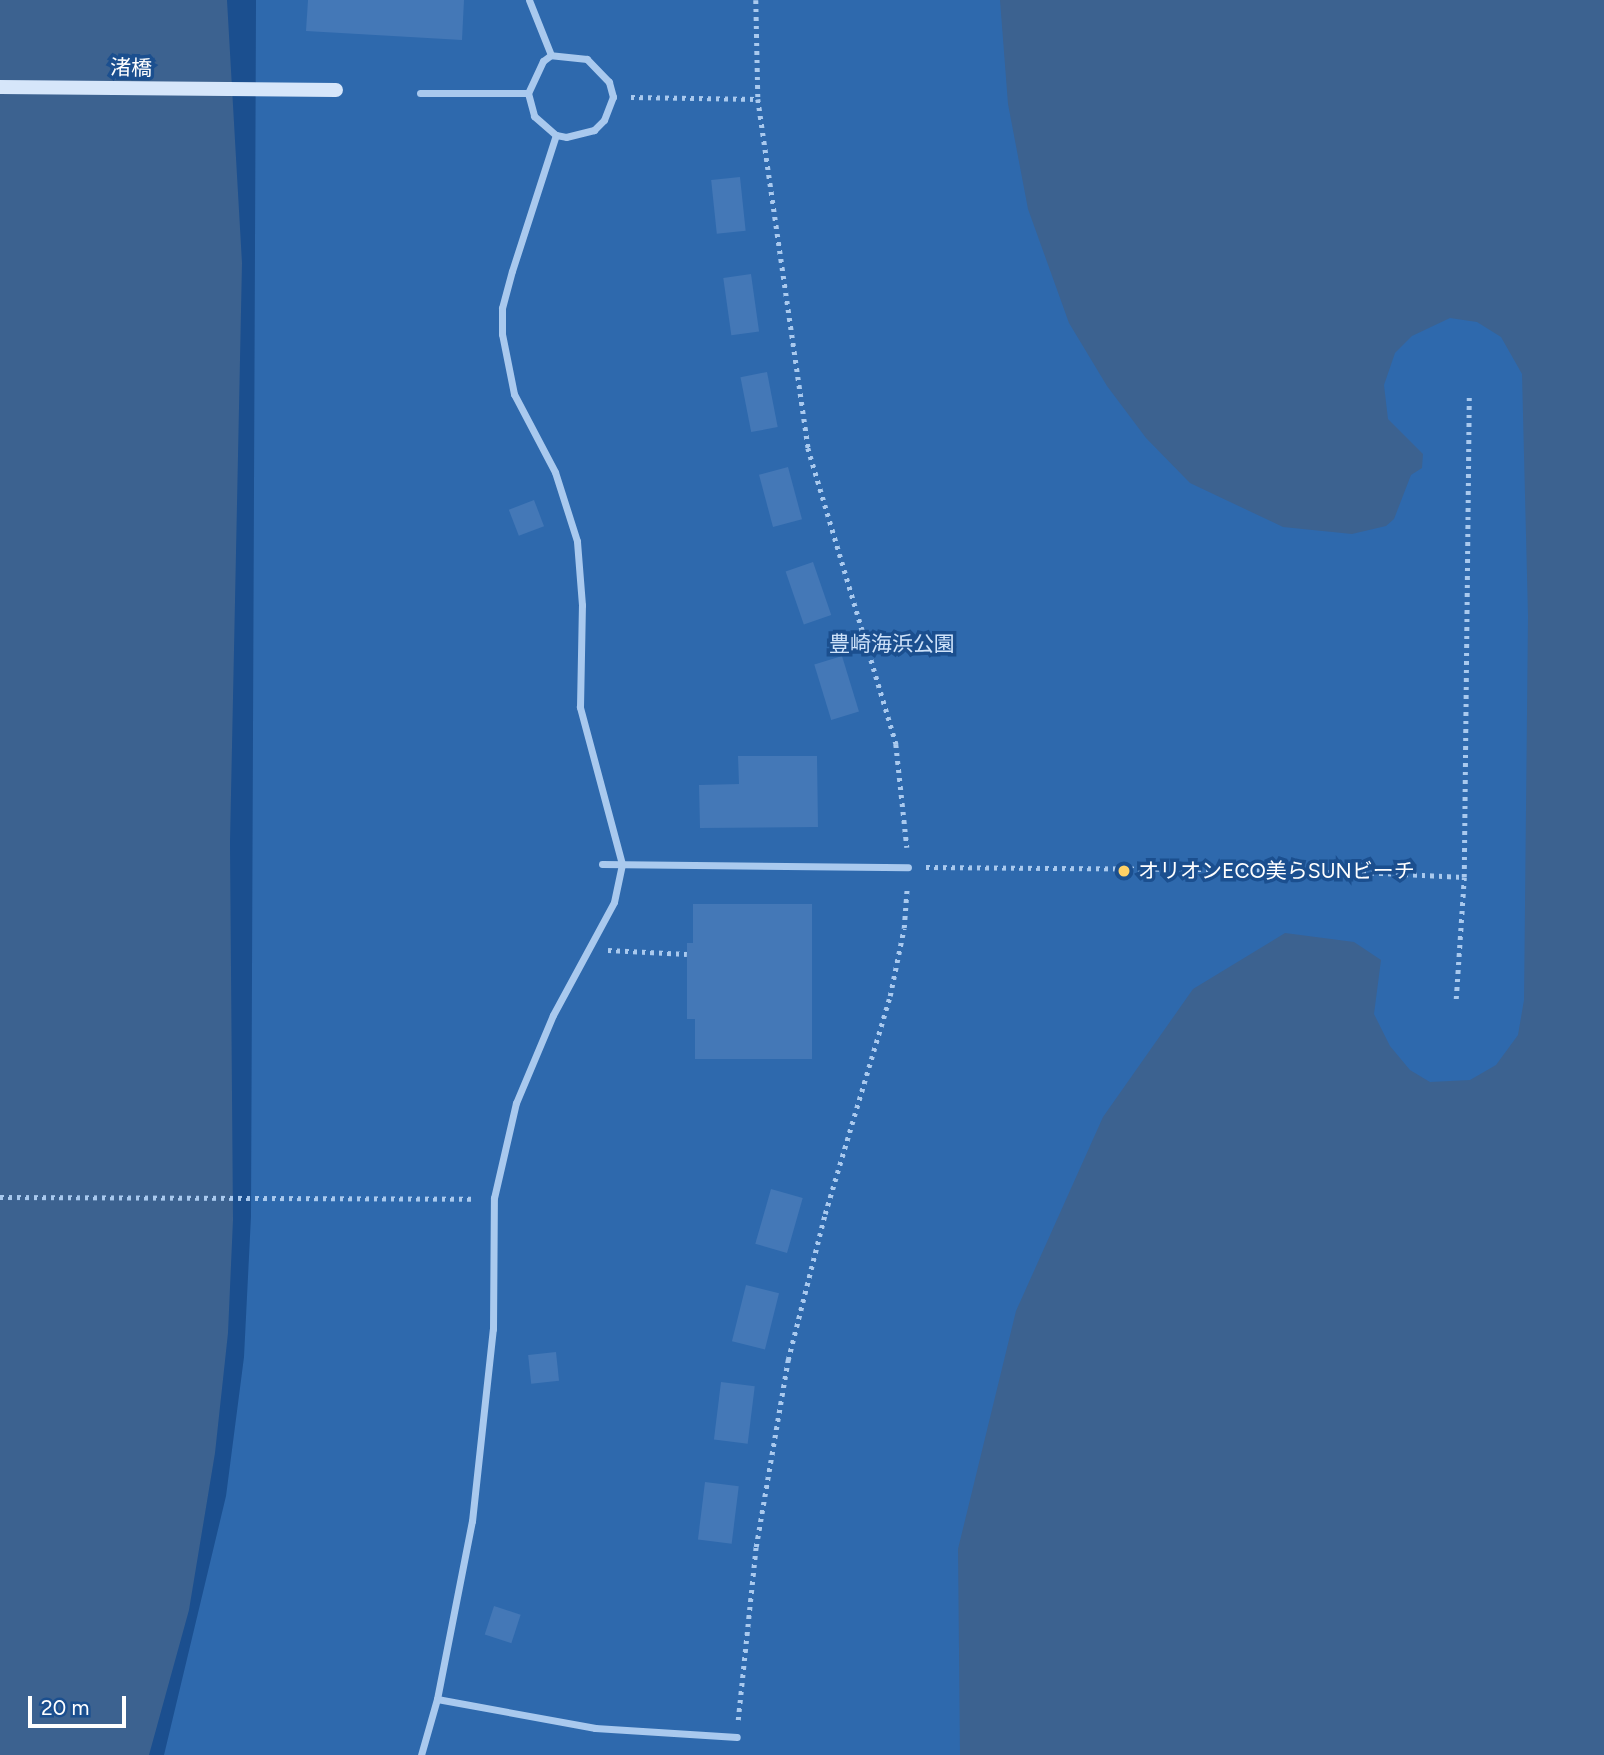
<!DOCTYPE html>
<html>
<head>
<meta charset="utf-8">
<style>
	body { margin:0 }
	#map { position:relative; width:1604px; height:1755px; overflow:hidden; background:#1b4f8f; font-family:Figtree,"Noto Sans JP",sans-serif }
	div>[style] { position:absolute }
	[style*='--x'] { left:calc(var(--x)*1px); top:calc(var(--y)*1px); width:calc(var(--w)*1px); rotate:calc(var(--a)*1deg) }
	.green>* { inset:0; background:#2e69ad }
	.water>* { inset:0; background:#3c6290 }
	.building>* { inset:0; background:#4478b7; transform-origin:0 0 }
	.path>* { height:4.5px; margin-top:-2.25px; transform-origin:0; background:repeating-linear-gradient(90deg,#a9c9ee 0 3.5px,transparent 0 8.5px) }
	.street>* { height:7px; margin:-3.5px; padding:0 3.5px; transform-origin:3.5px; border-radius:3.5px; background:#a9c9ee }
	.secondary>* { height:14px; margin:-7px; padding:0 7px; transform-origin:7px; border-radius:7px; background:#d6e6fa }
	.dots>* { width:19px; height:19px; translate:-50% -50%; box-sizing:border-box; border:4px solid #1b4f8f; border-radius:50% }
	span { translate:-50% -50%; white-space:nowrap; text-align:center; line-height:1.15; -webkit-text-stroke:7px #1b4f8f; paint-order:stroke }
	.street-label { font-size:21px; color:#fff }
	.park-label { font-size:21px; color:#cfe3fa }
	.poi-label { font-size:21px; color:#fff }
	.left { translate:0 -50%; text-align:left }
	.scale { position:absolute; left:28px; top:1696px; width:98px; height:32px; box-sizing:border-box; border:4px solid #fff; border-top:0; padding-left:9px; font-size:21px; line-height:24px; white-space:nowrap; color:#fff; -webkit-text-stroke:5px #1b4f8f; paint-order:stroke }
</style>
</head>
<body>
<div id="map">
	<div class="green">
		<i style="clip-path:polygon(256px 0,1538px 0,1516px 1755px,164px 1755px,226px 1496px,244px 1357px,251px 1216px)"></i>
	</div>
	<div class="water">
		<i style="clip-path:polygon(0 0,227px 0,242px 263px,230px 843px,233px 1220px,228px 1333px,215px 1453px,189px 1610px,149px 1755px,0 1755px)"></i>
		<i style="clip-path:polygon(1000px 0,1604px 0,1604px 1755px,960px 1755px,958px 1549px,1016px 1311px,1103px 1117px,1193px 989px,1285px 933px,1354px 942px,1381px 960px,1374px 1014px,1390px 1046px,1410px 1070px,1430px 1082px,1470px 1080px,1496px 1065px,1518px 1035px,1524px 1000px,1528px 616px,1522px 374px,1501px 337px,1477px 322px,1450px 318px,1412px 336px,1395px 353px,1384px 385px,1388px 419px,1423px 454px,1422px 468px,1411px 475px,1394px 519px,1386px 526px,1352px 534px,1283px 527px,1190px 483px,1146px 438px,1107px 386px,1069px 323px,1028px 209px,1008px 104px)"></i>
	</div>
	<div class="building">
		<i style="clip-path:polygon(308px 0,464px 0,462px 40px,306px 31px)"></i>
		<i style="left:740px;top:177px;width:54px;height:29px;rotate:84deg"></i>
		<i style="left:751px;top:274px;width:58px;height:28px;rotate:82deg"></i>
		<i style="left:767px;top:372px;width:56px;height:27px;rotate:79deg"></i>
		<i style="left:788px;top:467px;width:54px;height:30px;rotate:75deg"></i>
		<i style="left:534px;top:500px;width:28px;height:27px;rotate:69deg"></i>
		<i style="left:813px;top:562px;width:56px;height:29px;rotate:71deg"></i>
		<i style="left:842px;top:656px;width:58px;height:29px;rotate:73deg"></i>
		<i style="clip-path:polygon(738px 756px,817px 756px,818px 827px,700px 828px,699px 785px,739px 784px)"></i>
		<i style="clip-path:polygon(693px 904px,812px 904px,812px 1059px,695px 1059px,695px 1019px,687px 1019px,687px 943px,693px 943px)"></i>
		<i style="left:771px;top:1189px;width:33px;height:57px;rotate:16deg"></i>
		<i style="left:746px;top:1285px;width:34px;height:58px;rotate:14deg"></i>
		<i style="left:556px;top:1352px;width:29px;height:28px;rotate:84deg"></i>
		<i style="left:721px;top:1382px;width:34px;height:58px;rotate:7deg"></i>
		<i style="left:705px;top:1482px;width:34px;height:58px;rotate:7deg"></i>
		<i style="left:494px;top:1606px;width:28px;height:30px;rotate:18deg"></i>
	</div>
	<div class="path">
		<i style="--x:756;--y:0;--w:99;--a:88.8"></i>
		<i style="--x:758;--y:99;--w:353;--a:81.8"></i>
		<i style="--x:808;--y:448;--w:309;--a:73.4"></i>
		<i style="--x:896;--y:744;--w:104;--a:83.9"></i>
		<i style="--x:631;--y:97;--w:127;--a:0.9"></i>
		<i style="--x:926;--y:867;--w:394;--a:0.4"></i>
		<i style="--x:1320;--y:870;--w:144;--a:2.8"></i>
		<i style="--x:608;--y:950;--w:79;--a:2.9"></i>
		<i style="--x:1456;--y:999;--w:122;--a:-86.2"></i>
		<i style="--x:1464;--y:877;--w:480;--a:-89.4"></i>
		<i style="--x:0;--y:1197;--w:475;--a:0.2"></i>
		<i style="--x:738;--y:1720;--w:174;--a:-84.1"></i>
		<i style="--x:756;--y:1547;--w:190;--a:-80.3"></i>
		<i style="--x:788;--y:1360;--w:151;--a:-75.8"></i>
		<i style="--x:825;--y:1214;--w:227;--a:-73.4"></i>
		<i style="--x:890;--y:996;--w:69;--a:-78.4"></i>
		<i style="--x:904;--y:928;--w:41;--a:-85.8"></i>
	</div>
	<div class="street">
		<i style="--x:551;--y:55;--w:10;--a:143"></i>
		<i style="--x:543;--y:61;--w:35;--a:115"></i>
		<i style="--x:528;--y:93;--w:24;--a:75"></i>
		<i style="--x:534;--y:116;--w:29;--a:41"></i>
		<i style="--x:420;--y:93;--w:108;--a:0"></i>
		<i style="--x:602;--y:864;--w:306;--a:0.6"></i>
		<i style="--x:437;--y:1699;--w:161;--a:10.4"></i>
		<i style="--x:595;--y:1728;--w:142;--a:3.6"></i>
		<i style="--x:421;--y:1755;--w:58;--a:-74.1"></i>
		<i style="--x:437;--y:1699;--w:181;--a:-78.9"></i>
		<i style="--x:472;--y:1521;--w:193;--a:-83.8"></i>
		<i style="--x:493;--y:1329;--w:131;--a:-89.6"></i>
		<i style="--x:494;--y:1198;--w:98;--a:-77"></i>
		<i style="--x:516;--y:1103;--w:95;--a:-67.2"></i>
		<i style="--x:553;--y:1015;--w:128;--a:-61.6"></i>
		<i style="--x:614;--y:902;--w:39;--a:-78"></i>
		<i style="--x:622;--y:864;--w:163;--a:-105"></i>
		<i style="--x:580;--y:707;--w:102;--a:-88.9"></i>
		<i style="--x:582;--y:605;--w:64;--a:-94.5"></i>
		<i style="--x:577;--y:541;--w:72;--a:-107.7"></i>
		<i style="--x:555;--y:472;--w:88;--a:-117.7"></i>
		<i style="--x:514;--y:394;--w:61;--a:-101.3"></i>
		<i style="--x:502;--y:334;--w:26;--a:-90"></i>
		<i style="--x:502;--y:308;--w:38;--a:-75"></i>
		<i style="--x:512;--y:271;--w:143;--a:-72.1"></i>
		<i style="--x:556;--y:135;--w:10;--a:11"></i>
		<i style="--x:566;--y:137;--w:29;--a:-14"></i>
		<i style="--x:594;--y:130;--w:14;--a:-45"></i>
		<i style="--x:604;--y:120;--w:25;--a:-69"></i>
		<i style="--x:613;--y:97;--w:16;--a:-105"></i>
		<i style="--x:609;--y:82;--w:32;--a:-134"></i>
		<i style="--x:587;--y:59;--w:36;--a:-174"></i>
		<i style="--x:551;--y:55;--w:59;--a:-111.8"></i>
	</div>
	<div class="secondary">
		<i style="--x:0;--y:87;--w:336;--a:0.5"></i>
	</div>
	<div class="dots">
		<i style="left:1124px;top:871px;background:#ffd166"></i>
	</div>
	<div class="street-label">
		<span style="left:131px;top:68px;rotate:1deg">渚橋</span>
	</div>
	<div class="park-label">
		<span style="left:892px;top:644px">豊崎海浜公園</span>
	</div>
	<div class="poi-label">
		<span class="left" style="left:1138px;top:871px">オリオンECO美らSUNビーチ</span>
	</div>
	<div class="scale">20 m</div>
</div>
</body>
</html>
